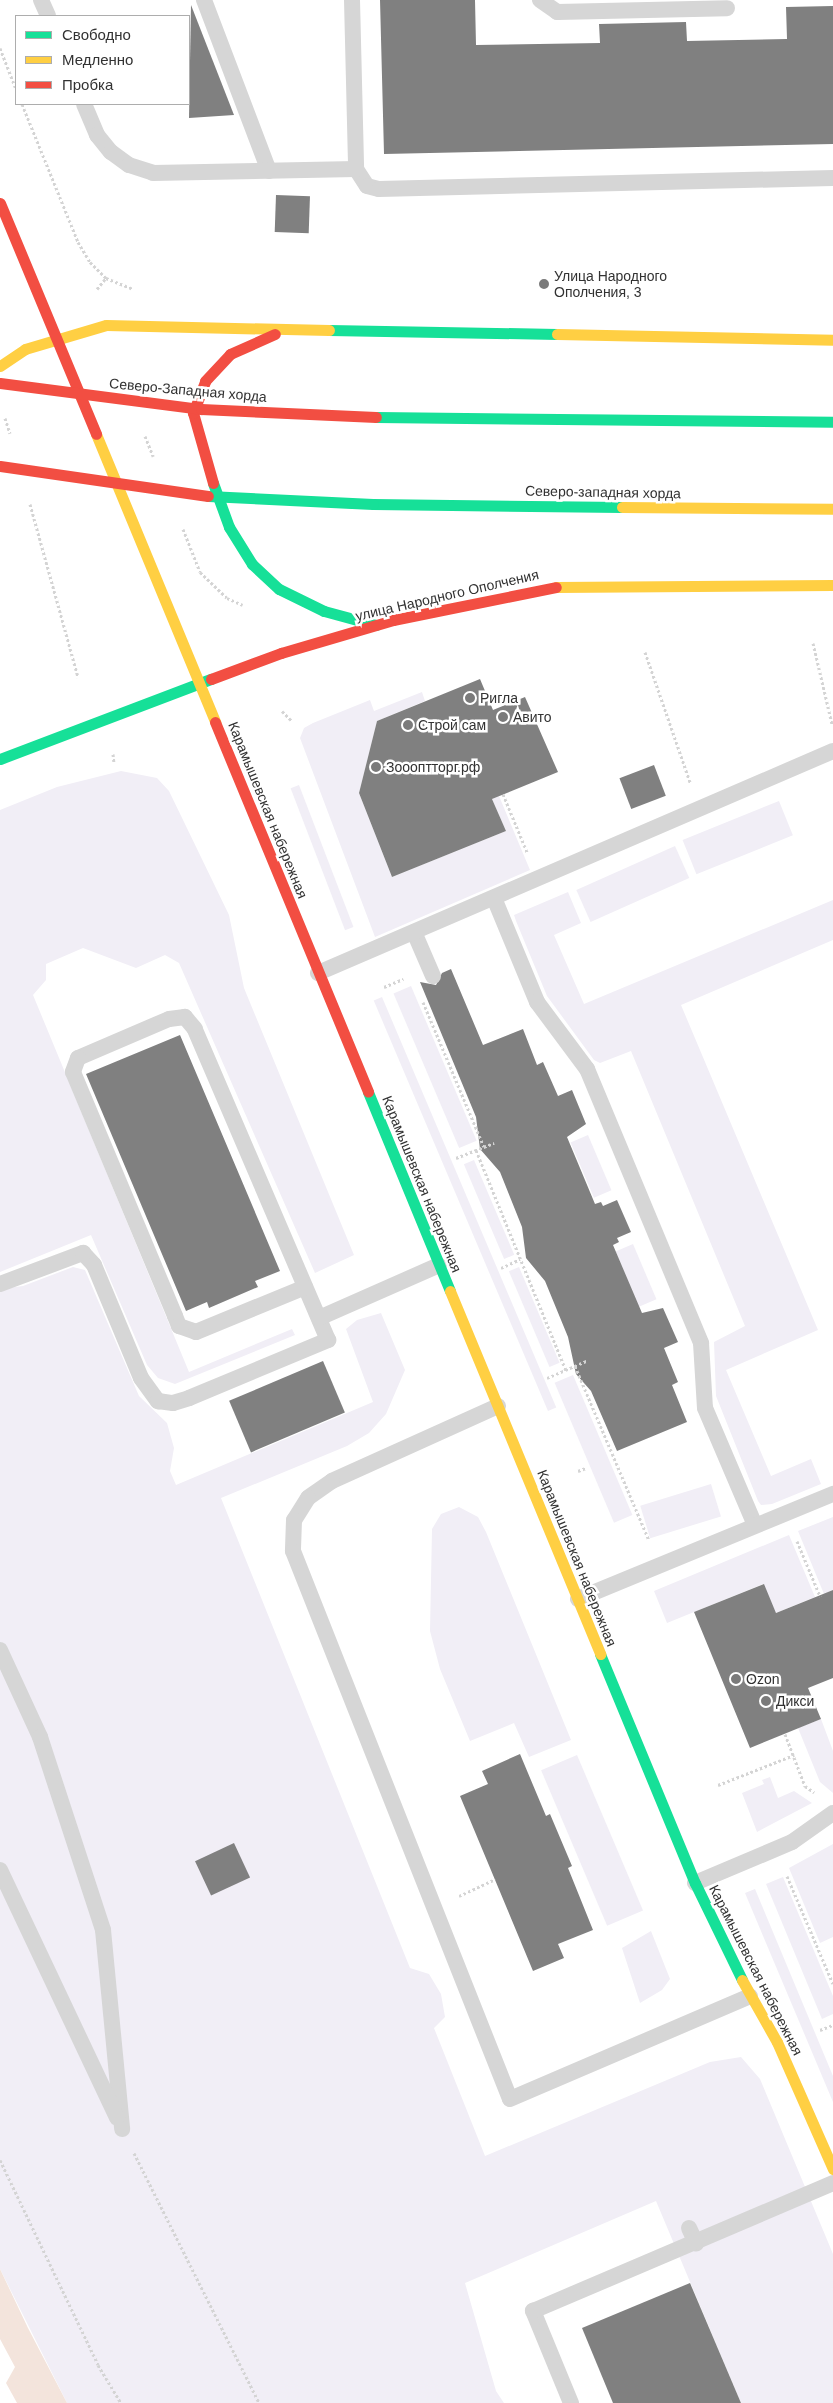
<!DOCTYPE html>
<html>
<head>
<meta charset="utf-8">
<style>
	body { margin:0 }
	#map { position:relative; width:833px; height:2403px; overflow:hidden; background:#fff; font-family:Helvetica,sans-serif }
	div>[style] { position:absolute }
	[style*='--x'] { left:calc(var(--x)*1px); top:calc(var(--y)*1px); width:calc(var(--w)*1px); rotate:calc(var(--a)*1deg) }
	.green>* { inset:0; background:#f1eef6; transform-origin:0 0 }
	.water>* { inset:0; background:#f3e4dc }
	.building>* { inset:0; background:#808080; transform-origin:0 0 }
	.path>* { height:3px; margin-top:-1.5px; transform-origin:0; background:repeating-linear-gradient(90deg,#d4d4d4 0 2.5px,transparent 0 5px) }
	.lane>* { height:16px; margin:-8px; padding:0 8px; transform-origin:8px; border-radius:8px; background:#d6d6d6 }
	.fast>* { height:11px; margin:-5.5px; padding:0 5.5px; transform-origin:5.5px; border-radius:5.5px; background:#16e098 }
	.slow>* { height:11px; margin:-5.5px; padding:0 5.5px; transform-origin:5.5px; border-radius:5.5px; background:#ffcf43 }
	.jam>* { height:11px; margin:-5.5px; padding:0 5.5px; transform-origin:5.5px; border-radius:5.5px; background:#f24e42 }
	.fast-bridge>* { height:11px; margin:-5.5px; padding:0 5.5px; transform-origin:5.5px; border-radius:5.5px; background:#16e098 }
	.jam-bridge>* { height:11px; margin:-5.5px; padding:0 5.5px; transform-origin:5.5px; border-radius:5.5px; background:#f24e42 }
	.dots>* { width:14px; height:14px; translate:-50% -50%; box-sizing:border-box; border:2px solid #fff; border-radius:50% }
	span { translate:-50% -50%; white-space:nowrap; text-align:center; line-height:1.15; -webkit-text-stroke:5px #fff; paint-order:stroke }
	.poi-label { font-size:14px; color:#323232 }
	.left { translate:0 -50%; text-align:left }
	.street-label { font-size:14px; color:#323232 }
	.legend { position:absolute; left:15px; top:15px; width:175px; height:90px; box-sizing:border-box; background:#fff; border:1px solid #adadad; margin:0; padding:6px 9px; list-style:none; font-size:15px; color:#323232 }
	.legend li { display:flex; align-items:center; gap:10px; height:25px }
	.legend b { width:25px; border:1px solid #adadad }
</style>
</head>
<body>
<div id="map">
	<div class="green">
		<i style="clip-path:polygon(422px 692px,425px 701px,377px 721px,359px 793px,392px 877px,506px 831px,492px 799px,499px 796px,530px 870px,375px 937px,300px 738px,304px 728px,313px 723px,370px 700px,374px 711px)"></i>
		<i style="clip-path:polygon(121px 771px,157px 778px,169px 791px,229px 915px,244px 988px,354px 1255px,315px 1273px,179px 963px,165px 955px,136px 968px,83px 948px,46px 964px,46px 980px,33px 995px,189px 1372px,292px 1329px,295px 1335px,175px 1384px,158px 1378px,147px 1365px,91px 1235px,0 1272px,0 810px,57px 787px)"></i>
		<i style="left:299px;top:785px;width:152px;height:9px;rotate:69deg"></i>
		<i style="left:779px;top:801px;width:37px;height:104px;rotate:68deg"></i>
		<i style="left:675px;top:846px;width:35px;height:108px;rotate:66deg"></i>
		<i style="clip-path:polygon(568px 892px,581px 923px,554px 935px,584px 1004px,833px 900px,833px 940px,681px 1005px,818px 1330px,726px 1370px,771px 1476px,811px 1459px,821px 1484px,772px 1504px,761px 1505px,758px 1501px,716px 1396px,714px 1342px,745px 1326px,631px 1051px,600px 1063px,594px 1060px,547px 996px,516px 921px,514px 915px)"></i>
		<i style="left:411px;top:986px;width:168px;height:19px;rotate:67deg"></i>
		<i style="left:382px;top:997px;width:446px;height:9px;rotate:67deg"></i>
		<i style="left:588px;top:1135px;width:60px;height:19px;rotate:67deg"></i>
		<i style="left:474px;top:1160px;width:103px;height:11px;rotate:67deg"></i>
		<i style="left:633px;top:1244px;width:60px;height:19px;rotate:67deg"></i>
		<i style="clip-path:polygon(73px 1267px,85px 1270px,139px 1396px,167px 1423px,174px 1448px,170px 1471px,176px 1485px,373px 1402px,346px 1329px,357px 1320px,381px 1313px,405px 1370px,386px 1414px,369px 1433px,347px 1446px,221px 1498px,410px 1968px,429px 1974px,441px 1994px,445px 2017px,434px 2028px,485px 2156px,710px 2062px,741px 2057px,760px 2079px,833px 2254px,833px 2403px,741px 2403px,656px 2201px,465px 2283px,496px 2391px,504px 2403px,67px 2403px,0 2269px,0 1289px,23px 1286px)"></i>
		<i style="left:519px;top:1267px;width:104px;height:11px;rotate:67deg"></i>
		<i style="left:573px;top:1375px;width:152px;height:20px;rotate:67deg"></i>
		<i style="left:711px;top:1484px;width:34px;height:74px;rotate:73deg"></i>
		<i style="clip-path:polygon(459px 1507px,478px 1517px,486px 1532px,571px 1740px,529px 1757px,514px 1723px,470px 1741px,440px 1669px,430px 1631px,432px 1529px,441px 1514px)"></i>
		<i style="clip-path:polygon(833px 1517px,833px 1590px,824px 1594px,798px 1531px)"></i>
		<i style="clip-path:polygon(789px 1535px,815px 1597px,776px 1613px,763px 1584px,667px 1623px,654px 1591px)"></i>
		<i style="clip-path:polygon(821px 1719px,833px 1751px,833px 1793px,820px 1782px,798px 1728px)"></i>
		<i style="left:577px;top:1755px;width:169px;height:39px;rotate:67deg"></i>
		<i style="clip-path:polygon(770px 1777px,778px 1798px,794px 1791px,812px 1803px,757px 1832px,742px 1793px,764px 1784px,762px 1780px)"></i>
		<i style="clip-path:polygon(833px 1844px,833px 1937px,820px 1943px,789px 1868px)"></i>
		<i style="clip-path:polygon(783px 1877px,833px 1996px,833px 2014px,822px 2019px,766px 1884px)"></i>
		<i style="clip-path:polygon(755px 1889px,833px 2076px,833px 2102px,745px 1893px)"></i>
		<i style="clip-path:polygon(651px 1931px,670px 1979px,662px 1990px,640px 2003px,622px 1948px)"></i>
	</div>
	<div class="water">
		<i style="clip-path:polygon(0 2269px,28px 2328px,67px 2403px,17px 2403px,6px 2383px,15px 2367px,0 2339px)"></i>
	</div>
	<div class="building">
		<i style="clip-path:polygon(380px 0,475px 0,476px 45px,600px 43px,599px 24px,686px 22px,687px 41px,787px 39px,786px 7px,833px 6px,833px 144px,384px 154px)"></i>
		<i style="clip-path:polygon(191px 5px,234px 115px,189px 118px)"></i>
		<i style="left:276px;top:195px;width:34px;height:37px;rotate:2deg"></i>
		<i style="clip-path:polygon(480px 679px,493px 710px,525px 697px,558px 772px,492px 799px,506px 831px,392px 877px,359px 793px,377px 721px)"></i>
		<i style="left:654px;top:765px;width:33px;height:37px;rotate:69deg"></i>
		<i style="clip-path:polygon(451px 969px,483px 1045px,523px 1029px,537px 1065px,543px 1062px,558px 1096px,572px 1090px,586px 1124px,567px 1137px,595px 1204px,601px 1202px,603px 1206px,617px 1200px,631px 1232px,617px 1238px,619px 1242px,613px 1245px,642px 1313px,663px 1308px,678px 1342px,664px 1348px,678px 1382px,672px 1385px,687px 1422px,617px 1451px,591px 1391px,576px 1374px,568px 1337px,545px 1281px,526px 1258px,522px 1227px,500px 1172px,480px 1149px,476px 1117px,420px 982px,436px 985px,442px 973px)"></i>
		<i style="clip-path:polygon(180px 1035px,280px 1271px,255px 1281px,258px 1287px,209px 1308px,207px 1302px,186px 1311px,86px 1074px)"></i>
		<i style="left:323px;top:1361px;width:56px;height:102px;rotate:67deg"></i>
		<i style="clip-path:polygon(764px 1584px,776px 1613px,833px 1590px,833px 1678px,808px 1688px,821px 1719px,750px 1748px,694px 1612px)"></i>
		<i style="clip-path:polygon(520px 1754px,546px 1816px,550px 1814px,572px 1866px,568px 1868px,593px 1930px,558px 1944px,564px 1958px,533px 1971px,460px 1796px,488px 1784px,482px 1771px)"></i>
		<i style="left:234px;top:1843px;width:38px;height:43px;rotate:65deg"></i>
		<i style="clip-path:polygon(690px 2283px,741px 2403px,613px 2403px,582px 2328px)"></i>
	</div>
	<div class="path">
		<i style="--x:0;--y:48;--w:44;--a:68.7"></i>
		<i style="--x:22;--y:104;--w:149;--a:67.9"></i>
		<i style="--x:78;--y:242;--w:23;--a:59"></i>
		<i style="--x:90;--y:262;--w:23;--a:45"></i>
		<i style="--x:106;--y:278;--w:29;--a:22"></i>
		<i style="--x:97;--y:289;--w:14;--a:-51"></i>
		<i style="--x:5;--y:418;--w:16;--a:72"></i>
		<i style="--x:145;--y:436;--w:22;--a:68"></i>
		<i style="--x:30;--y:504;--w:180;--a:74.5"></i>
		<i style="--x:183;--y:529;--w:46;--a:68.4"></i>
		<i style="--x:200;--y:572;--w:37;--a:44"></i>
		<i style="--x:227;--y:598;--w:17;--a:24"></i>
		<i style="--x:813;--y:643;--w:83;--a:76.8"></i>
		<i style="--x:645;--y:652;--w:138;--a:70.9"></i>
		<i style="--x:282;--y:711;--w:13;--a:45"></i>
		<i style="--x:113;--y:754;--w:9;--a:84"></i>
		<i style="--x:503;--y:794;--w:63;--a:67.5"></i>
		<i style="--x:384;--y:987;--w:21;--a:-23"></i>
		<i style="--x:423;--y:1002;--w:157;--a:67.2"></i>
		<i style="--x:476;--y:1150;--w:238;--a:67.8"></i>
		<i style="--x:456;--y:1158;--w:41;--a:-21.5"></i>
		<i style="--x:501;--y:1268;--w:21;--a:-25"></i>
		<i style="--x:575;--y:1366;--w:189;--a:67"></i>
		<i style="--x:547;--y:1378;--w:43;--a:-23.6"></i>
		<i style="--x:578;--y:1471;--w:9;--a:-21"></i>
		<i style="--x:797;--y:1541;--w:60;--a:67.3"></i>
		<i style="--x:785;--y:1734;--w:56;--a:69"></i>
		<i style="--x:805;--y:1786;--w:11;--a:34"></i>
		<i style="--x:718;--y:1785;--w:82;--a:-21.5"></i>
		<i style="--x:787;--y:1876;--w:117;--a:66.9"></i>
		<i style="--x:459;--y:1896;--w:40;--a:-25"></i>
		<i style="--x:820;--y:2030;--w:14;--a:-21"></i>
		<i style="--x:134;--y:2153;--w:280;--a:63.4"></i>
		<i style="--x:0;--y:2160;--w:227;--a:64.4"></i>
		<i style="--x:98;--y:2365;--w:44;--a:58.8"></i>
	</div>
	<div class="lane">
		<i style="--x:41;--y:0;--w:17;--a:66"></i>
		<i style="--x:204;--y:0;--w:183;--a:69.2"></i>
		<i style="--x:352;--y:0;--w:169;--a:88.6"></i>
		<i style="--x:356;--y:169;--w:20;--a:57"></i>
		<i style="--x:367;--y:186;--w:12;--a:14"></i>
		<i style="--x:379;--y:189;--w:454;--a:-1.4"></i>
		<i style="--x:540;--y:0;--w:21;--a:35"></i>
		<i style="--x:557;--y:12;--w:170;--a:-1.3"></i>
		<i style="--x:84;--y:104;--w:34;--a:67"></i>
		<i style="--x:97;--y:135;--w:22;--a:51"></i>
		<i style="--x:111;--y:152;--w:22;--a:36"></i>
		<i style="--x:129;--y:165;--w:25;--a:18"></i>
		<i style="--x:153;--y:173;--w:203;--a:-1.1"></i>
		<i style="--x:494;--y:898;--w:113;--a:67.5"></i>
		<i style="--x:537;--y:1002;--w:84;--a:53.3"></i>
		<i style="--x:587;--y:1069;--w:297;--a:67.4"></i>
		<i style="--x:701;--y:1343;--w:65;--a:86.5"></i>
		<i style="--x:705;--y:1408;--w:127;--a:66.9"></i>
		<i style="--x:414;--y:932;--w:48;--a:66.6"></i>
		<i style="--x:318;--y:973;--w:561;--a:-23.32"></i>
		<i style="--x:0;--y:1284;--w:89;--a:-20.5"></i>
		<i style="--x:83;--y:1253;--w:16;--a:47"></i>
		<i style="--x:94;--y:1265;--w:122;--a:67.4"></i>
		<i style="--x:141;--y:1378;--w:29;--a:54"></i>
		<i style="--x:158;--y:1401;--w:15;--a:8"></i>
		<i style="--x:173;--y:1403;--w:17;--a:-17"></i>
		<i style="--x:189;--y:1398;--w:151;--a:-22.6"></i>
		<i style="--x:328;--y:1340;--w:338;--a:-113.2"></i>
		<i style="--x:195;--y:1029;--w:16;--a:-130"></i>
		<i style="--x:185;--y:1017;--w:16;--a:173"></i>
		<i style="--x:169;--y:1019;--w:99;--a:156.8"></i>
		<i style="--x:78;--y:1058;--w:15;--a:110"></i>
		<i style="--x:73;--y:1072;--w:264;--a:67.3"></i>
		<i style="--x:175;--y:1316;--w:11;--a:68"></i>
		<i style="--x:179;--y:1326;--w:18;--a:19"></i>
		<i style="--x:196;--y:1332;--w:118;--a:-22.4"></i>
		<i style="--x:319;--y:1318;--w:131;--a:-23.8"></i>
		<i style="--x:498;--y:1406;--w:182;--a:155.7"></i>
		<i style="--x:332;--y:1481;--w:29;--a:145"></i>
		<i style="--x:308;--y:1498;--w:26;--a:122"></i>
		<i style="--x:294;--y:1520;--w:31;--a:92"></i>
		<i style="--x:293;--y:1551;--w:589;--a:68.4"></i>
		<i style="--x:510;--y:2099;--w:261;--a:-23.2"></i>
		<i style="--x:578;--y:1599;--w:276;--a:-22.4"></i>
		<i style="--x:0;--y:1650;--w:96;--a:65.3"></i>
		<i style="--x:40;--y:1737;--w:203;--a:71.9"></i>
		<i style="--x:103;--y:1930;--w:200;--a:84.5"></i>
		<i style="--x:0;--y:1870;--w:274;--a:64.7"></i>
		<i style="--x:695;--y:1883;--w:105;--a:-22.9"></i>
		<i style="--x:792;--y:1842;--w:50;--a:-35.3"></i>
		<i style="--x:689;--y:2228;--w:17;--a:65"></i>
		<i style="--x:571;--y:2403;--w:100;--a:-112.4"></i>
		<i style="--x:533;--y:2311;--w:326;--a:-23.1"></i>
	</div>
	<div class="fast">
		<i style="--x:329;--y:330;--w:228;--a:1"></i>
		<i style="--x:376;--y:417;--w:457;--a:0.6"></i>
		<i style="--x:213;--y:483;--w:47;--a:70"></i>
		<i style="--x:229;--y:527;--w:44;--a:58.1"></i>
		<i style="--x:252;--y:564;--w:37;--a:43"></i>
		<i style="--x:279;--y:589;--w:50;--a:26.1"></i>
		<i style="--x:324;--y:611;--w:54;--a:15.1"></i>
		<i style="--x:373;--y:504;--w:249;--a:0.7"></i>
		<i style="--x:0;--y:759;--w:226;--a:-20.8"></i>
		<i style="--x:368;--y:1092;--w:215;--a:67.6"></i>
		<i style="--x:600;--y:1654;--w:248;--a:67.5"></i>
		<i style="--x:695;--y:1883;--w:108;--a:64.1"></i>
	</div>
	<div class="slow">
		<i style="--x:557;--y:334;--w:276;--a:1.2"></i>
		<i style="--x:0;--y:366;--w:30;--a:-34"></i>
		<i style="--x:25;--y:349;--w:84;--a:-16.5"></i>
		<i style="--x:106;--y:325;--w:223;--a:1.3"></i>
		<i style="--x:96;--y:434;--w:312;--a:67.5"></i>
		<i style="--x:622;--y:507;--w:211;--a:0.5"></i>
		<i style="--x:556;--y:587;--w:277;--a:-0.4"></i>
		<i style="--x:450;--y:1291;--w:393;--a:67.5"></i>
		<i style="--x:742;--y:1980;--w:71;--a:60.6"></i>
		<i style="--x:777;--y:2042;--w:139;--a:66.2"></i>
	</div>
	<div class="jam">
		<i style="--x:0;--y:203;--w:250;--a:67.4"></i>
		<i style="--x:213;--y:483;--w:73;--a:-105.9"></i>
		<i style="--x:193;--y:413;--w:34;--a:-69"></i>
		<i style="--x:205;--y:381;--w:37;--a:-47"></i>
		<i style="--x:230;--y:354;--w:49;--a:-24"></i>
		<i style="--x:211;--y:679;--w:75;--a:-20.4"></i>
		<i style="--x:281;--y:653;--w:117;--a:-16.4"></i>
		<i style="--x:393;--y:620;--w:166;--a:-11.4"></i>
		<i style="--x:215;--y:722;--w:400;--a:67.5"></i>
	</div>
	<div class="fast-bridge">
		<i style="--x:208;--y:496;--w:165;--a:2.8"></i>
	</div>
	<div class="jam-bridge">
		<i style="--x:0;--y:383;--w:203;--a:7.4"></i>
		<i style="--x:201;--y:409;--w:175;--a:2.6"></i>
		<i style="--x:0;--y:466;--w:210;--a:8.2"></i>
	</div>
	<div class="dots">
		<i style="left:544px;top:284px;background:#7a7a7a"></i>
		<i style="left:470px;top:698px;background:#7a7a7a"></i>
		<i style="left:503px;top:717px;background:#7a7a7a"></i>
		<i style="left:408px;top:725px;background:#7a7a7a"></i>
		<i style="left:376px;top:767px;background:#7a7a7a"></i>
		<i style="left:736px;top:1679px;background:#7a7a7a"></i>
		<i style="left:766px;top:1701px;background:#7a7a7a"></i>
	</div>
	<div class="poi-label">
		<span class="left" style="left:554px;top:284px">Улица Народного<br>Ополчения, 3</span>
		<span class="left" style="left:480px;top:698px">Ригла</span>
		<span class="left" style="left:513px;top:717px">Авито</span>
		<span class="left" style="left:418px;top:725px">Строй сам</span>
		<span class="left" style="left:386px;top:767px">Зоооптторг.рф</span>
		<span class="left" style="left:746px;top:1679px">Ozon</span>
		<span class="left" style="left:776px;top:1701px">Дикси</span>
	</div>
	<div class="street-label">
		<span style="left:188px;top:390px;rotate:5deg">Северо-Западная хорда</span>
		<span style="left:603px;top:492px;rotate:1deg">Северо-западная хорда</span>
		<span style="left:447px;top:595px;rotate:-13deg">улица Народного Ополчения</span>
		<span style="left:268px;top:810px;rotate:68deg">Карамышевская набережная</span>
		<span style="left:422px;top:1184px;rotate:68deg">Карамышевская набережная</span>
		<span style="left:577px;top:1558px;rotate:68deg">Карамышевская набережная</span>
		<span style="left:756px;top:1970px;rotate:63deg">Карамышевская набережная</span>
	</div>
	<ul class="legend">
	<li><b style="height:6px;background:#16e098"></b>Свободно</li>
	<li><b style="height:6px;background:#ffcf43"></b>Медленно</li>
	<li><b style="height:6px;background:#f24e42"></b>Пробка</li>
	</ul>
</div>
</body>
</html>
